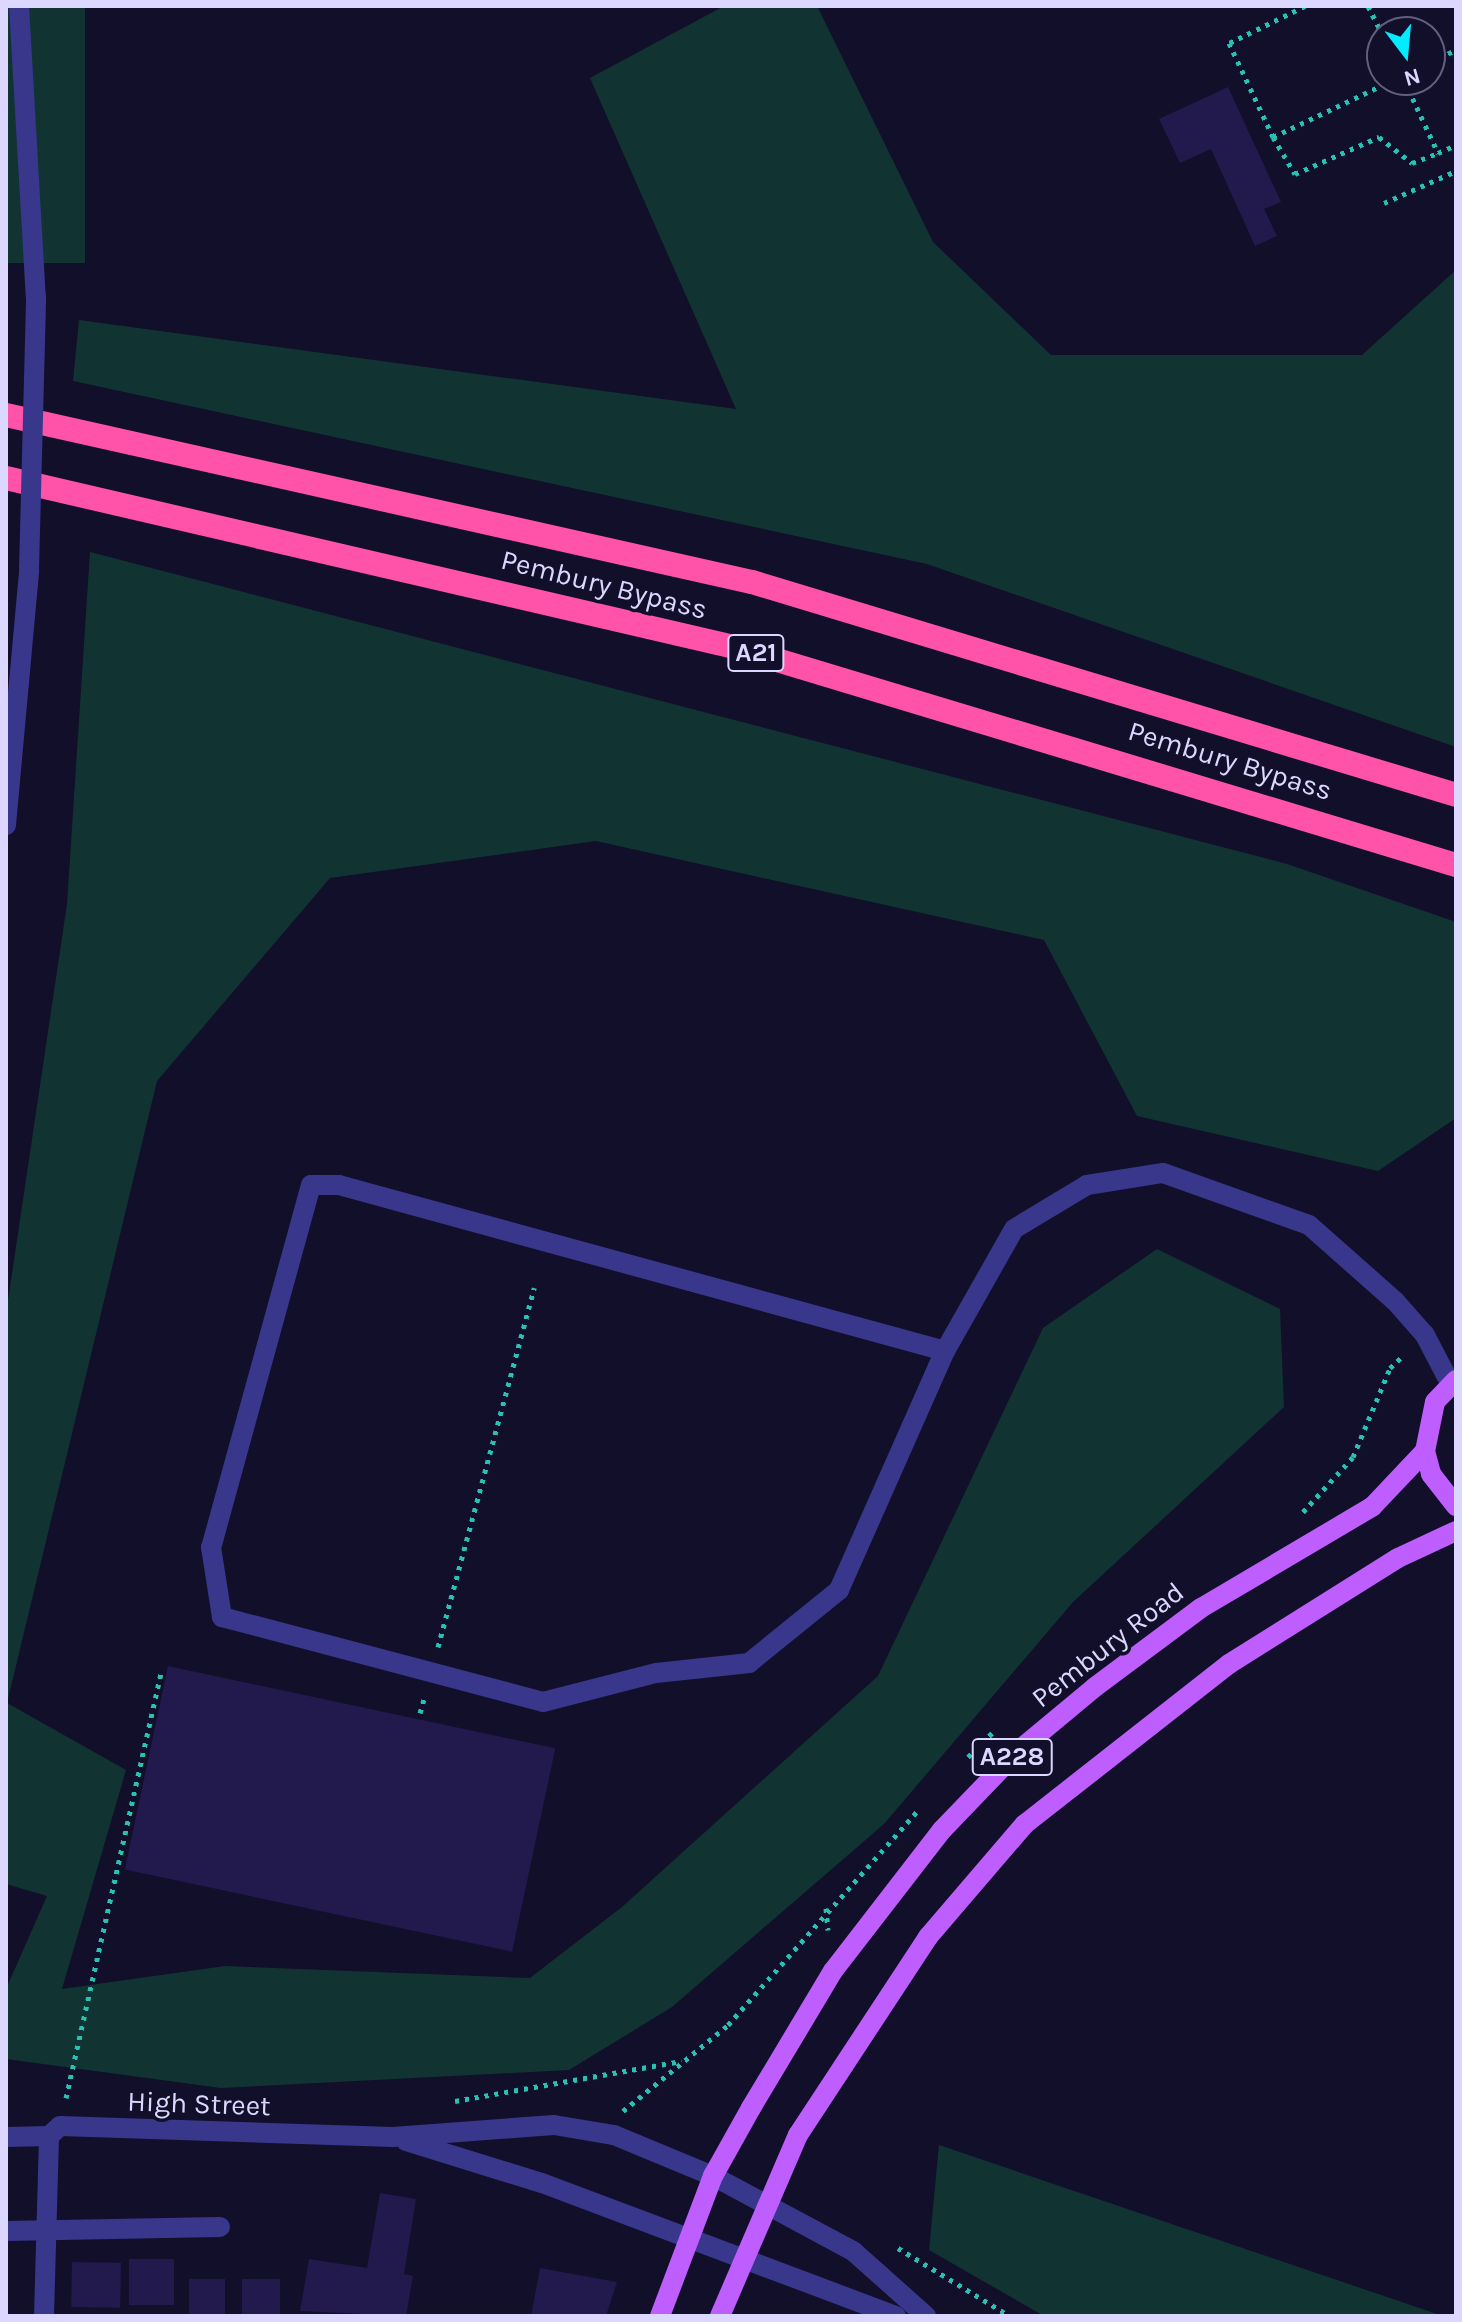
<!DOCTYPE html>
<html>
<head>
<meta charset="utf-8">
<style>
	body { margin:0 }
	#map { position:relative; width:1462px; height:2322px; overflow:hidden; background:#120f2a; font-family:Karla,sans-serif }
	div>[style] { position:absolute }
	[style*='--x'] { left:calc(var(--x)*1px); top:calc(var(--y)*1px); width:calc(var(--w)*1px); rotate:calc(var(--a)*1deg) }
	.green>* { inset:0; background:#113432; transform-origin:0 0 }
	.building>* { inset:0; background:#22194c; transform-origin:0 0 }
	.path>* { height:5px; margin-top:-2.5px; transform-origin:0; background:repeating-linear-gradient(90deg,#28c2b5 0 4px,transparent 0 10px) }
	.minor>* { height:20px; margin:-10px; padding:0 10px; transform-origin:10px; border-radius:10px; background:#38378b }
	.major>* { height:20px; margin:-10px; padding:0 10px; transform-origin:10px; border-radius:10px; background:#bf5eff }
	.highway>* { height:24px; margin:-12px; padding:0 12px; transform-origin:12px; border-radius:12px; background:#ff52a9 }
	.minor-bridge>* { height:20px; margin:-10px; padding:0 10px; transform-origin:10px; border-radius:10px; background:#38378b }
	span { translate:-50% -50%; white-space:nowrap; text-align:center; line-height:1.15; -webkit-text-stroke:7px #120f2a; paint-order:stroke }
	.shield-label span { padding:2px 6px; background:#120f2a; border:2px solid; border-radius:6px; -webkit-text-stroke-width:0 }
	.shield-label { font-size:26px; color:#dbd7ff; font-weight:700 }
	.street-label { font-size:28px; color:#dbd7ff }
	.frame { position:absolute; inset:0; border:8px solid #dbd7ff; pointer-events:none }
	.north { position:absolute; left:1366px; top:16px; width:80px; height:80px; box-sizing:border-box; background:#120f2a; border:2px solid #625f7f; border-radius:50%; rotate:164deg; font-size:22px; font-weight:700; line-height:32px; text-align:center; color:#dbd7ff }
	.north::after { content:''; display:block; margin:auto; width:28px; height:36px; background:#03ecff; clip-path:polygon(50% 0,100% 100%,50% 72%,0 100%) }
</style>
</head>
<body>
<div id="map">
	<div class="green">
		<i style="left:6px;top:6px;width:79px;height:257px"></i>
		<i style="clip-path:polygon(724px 6px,817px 6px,933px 242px,1051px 355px,1362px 355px,1456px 270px,1456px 747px,927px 564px,73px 381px,79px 320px,736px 409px,590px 78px)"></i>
		<i style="clip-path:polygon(90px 552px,1287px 864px,1456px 922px,1456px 1118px,1378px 1171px,1137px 1116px,1044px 940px,596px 841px,330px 878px,157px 1081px,7px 1703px,126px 1770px,62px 1989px,225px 1966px,530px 1978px,622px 1907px,878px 1676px,1043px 1328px,1157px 1249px,1280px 1309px,1284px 1407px,1073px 1602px,884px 1824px,672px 2007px,569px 2070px,221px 2088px,6px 2059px,6px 1989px,47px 1896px,6px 1884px,6px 1314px,67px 904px)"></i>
		<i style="clip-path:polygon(939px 2145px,1443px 2316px,1044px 2316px,929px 2250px)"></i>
	</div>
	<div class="building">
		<i style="clip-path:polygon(1228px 87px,1281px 202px,1264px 209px,1277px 236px,1255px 246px,1211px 149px,1180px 163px,1159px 119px)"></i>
		<i style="left:168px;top:1666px;width:396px;height:208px;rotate:12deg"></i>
		<i style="clip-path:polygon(380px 2193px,416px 2199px,404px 2274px,413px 2276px,406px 2316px,300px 2311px,309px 2259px,367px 2268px)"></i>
		<i style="left:129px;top:2259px;width:45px;height:46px"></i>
		<i style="left:72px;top:2262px;width:49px;height:45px;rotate:1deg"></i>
		<i style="clip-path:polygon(540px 2268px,617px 2282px,606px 2316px,531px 2316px)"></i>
		<i style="left:189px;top:2279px;width:36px;height:37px"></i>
		<i style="left:242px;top:2279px;width:38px;height:37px"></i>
	</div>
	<div class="path">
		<i style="--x:1305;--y:6;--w:85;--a:154"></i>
		<i style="--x:1229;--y:43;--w:104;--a:64.9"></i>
		<i style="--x:1273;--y:137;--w:133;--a:-25.4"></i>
		<i style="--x:1368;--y:6;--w:31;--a:63"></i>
		<i style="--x:1430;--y:62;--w:29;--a:-25"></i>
		<i style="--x:1404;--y:80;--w:81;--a:65"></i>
		<i style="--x:1438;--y:153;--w:20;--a:-24"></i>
		<i style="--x:1273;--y:137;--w:43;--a:59.3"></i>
		<i style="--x:1295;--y:174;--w:92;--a:-23.8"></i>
		<i style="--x:1379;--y:137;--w:42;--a:38.2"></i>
		<i style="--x:1412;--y:163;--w:28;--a:-21"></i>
		<i style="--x:1384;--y:203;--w:79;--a:-24"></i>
		<i style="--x:1303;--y:1512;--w:74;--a:-47.7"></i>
		<i style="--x:1353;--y:1457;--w:96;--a:-67.4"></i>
		<i style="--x:1390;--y:1368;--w:19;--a:-43"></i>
		<i style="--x:438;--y:1647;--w:372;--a:-75"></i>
		<i style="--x:420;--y:1713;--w:15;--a:-74"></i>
		<i style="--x:968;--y:1757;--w:38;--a:-45"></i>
		<i style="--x:826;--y:1908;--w:22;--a:85"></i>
		<i style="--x:66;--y:2098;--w:436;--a:-77.4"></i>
		<i style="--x:455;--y:2101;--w:230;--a:-10"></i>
		<i style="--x:623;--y:2111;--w:136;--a:-39.3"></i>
		<i style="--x:728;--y:2025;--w:286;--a:-48.5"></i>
		<i style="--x:898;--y:2248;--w:131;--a:31.3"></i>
	</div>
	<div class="minor">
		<i style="--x:19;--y:6;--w:291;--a:86.7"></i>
		<i style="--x:6;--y:825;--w:256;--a:-84.8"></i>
		<i style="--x:945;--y:1351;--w:628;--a:-164.68"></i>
		<i style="--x:339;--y:1185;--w:28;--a:180"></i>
		<i style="--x:311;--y:1185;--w:376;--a:105.4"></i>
		<i style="--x:211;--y:1547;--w:71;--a:81.1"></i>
		<i style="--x:222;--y:1617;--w:332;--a:14.8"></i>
		<i style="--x:543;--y:1702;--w:117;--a:-14.4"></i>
		<i style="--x:656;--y:1673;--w:94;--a:-6.1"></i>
		<i style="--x:749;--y:1663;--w:116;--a:-39"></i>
		<i style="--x:839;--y:1590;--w:261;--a:-66.1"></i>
		<i style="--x:945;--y:1351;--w:140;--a:-60.5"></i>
		<i style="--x:1014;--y:1229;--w:85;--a:-31.1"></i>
		<i style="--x:1087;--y:1185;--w:77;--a:-9"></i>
		<i style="--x:1163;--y:1173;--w:155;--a:19.6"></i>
		<i style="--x:1309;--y:1225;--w:115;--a:41.5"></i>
		<i style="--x:1395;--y:1301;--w:45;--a:48.6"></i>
		<i style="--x:1425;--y:1335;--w:54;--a:62.5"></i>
		<i style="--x:6;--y:2137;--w:43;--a:-1.3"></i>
		<i style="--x:49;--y:2136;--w:15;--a:-42"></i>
		<i style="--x:60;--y:2126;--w:333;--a:1.9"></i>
		<i style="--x:393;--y:2137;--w:161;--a:-4.3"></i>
		<i style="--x:554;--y:2125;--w:61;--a:9.5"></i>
		<i style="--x:614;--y:2135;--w:107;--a:22.5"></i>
		<i style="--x:713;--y:2176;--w:159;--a:28.2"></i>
		<i style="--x:853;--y:2251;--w:98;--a:41.7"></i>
		<i style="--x:406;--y:2141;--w:142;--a:17.2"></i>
		<i style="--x:542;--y:2183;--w:378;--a:20.6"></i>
		<i style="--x:6;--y:2231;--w:214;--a:-1.1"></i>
		<i style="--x:44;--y:2316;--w:180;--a:-88.4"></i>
	</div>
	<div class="major">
		<i style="--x:1456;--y:1380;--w:30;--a:134"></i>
		<i style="--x:1435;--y:1402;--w:50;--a:101.5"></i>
		<i style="--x:1425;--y:1451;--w:24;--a:75"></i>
		<i style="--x:1431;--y:1474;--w:41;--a:52"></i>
		<i style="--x:660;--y:2316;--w:150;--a:-69.3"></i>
		<i style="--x:713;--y:2176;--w:78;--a:-60.8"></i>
		<i style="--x:751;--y:2108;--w:160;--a:-59.1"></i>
		<i style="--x:833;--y:1971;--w:178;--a:-52.3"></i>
		<i style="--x:942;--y:1830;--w:110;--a:-46.1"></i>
		<i style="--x:1018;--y:1751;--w:100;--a:-39.7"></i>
		<i style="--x:1095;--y:1687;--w:132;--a:-36.7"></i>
		<i style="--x:1201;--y:1608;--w:199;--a:-30.6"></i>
		<i style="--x:1372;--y:1507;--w:77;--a:-46.6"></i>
		<i style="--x:720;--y:2316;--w:197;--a:-66.7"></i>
		<i style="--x:798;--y:2135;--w:237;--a:-56.7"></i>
		<i style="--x:928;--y:1937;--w:149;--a:-49.4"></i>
		<i style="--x:1025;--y:1824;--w:259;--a:-38.1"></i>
		<i style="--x:1229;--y:1664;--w:199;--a:-32.1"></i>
		<i style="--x:1398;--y:1558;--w:64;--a:-25"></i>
	</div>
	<div class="highway">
		<i style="--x:6;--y:415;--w:764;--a:12.62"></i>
		<i style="--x:752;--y:582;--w:736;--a:16.83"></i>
		<i style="--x:6;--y:478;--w:747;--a:13.07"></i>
		<i style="--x:734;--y:647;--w:754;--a:16.8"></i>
	</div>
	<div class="minor-bridge">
		<i style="--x:29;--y:570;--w:273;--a:-88.5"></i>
	</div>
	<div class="shield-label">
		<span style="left:756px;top:653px">A21</span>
		<span style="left:1012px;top:1757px">A228</span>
	</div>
	<div class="street-label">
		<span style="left:604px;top:585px;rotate:14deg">Pembury Bypass</span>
		<span style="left:1230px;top:761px;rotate:17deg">Pembury Bypass</span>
		<span style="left:1108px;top:1645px;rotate:-38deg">Pembury Road</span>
		<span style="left:199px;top:2104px;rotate:2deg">High Street</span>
	</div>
	<div class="frame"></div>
	<div class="north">N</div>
</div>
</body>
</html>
